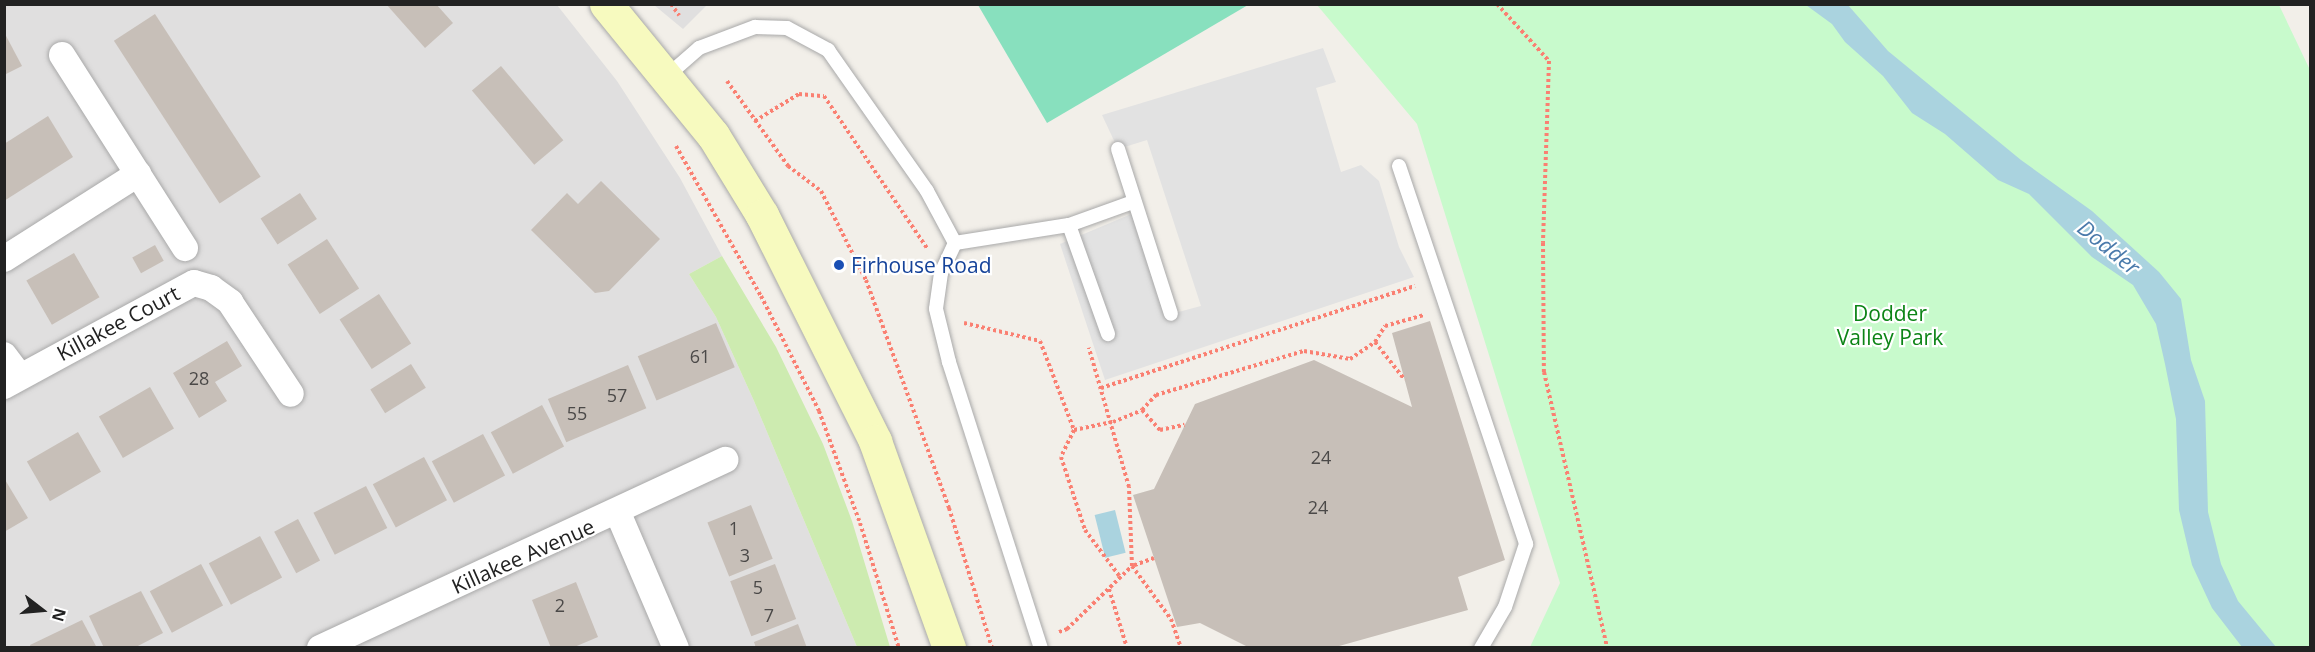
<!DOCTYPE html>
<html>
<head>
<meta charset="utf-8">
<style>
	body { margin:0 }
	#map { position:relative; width:2315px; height:652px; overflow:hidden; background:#f2efe9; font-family:"Open Sans",sans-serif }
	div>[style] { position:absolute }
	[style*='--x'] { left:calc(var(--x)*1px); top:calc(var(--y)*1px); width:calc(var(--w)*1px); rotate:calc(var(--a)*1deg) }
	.residential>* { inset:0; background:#e0dfdf }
	.grass>* { inset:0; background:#cdebb0 }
	.park>* { inset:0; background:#c8facc }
	.pitch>* { inset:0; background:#88e0be }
	.parking>* { inset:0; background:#e2e2e2 }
	.water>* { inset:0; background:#aad3df; transform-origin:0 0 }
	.building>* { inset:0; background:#c7bfb8; transform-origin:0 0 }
	.path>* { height:4px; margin-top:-2px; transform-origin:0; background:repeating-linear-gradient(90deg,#fa8072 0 3px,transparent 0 6px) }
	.roads { filter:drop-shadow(0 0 2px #a9a9a9) drop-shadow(0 0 2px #a9a9a9) }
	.lane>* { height:14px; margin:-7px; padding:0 7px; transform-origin:7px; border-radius:7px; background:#fff }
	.street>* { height:26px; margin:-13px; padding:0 13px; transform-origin:13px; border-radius:13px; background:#fff }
	.secondary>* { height:33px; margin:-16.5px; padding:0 16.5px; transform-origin:16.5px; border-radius:16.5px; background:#f7fabf }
	.dots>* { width:16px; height:16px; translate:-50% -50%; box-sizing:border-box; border:3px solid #fff; border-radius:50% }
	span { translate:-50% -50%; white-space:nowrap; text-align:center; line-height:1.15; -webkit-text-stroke:4.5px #fff; paint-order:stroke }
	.number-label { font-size:18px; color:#4b4948 }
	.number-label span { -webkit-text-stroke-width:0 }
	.transit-label { font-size:21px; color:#164399 }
	.left { translate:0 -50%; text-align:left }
	.park-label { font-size:21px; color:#0c8416 }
	.street-label { font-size:21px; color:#222 }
	.water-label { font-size:22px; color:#4a7aab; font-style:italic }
	.frame { position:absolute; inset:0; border:6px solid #222; pointer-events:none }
	.north { position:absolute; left:12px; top:580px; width:60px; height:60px; -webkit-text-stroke:4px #fff; paint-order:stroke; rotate:106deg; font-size:16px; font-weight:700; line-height:24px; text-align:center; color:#222 }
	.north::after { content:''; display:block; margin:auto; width:21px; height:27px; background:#222; clip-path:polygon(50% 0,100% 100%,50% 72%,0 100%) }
</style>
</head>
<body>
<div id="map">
	<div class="residential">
		<i style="clip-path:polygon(4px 5px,557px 5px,617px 81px,680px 178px,722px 256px,689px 274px,716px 317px,754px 401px,857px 647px,5px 647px)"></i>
		<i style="clip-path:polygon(654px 5px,707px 5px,683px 29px)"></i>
	</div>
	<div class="grass">
		<i style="clip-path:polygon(722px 256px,776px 347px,823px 444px,852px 521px,890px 647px,857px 647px,754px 401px,716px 317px,689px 274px)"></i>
	</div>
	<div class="park">
		<i style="clip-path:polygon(1317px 5px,2279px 5px,2310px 70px,2310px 647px,1530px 647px,1560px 583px,1417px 124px)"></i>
	</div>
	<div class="pitch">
		<i style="clip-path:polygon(978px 5px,1248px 5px,1047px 123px)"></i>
	</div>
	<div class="parking">
		<i style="clip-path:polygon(1323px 48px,1336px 82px,1316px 88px,1341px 172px,1361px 165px,1379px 181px,1399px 247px,1414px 277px,1105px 380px,1060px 244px,1136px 212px,1171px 314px,1201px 306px,1147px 140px,1118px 149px,1102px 115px)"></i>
	</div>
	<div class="water">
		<i style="clip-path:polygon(1806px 5px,1848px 5px,1888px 51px,2021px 160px,2092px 211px,2159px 272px,2181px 299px,2191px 360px,2205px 401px,2208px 512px,2221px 564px,2238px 601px,2276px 647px,2242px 647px,2212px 608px,2192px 565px,2179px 510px,2176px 419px,2165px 364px,2156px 324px,2133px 285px,2092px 257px,2029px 194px,1998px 180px,1945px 134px,1912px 113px,1883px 76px,1845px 42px,1832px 24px)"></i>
		<i style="left:1115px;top:510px;width:44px;height:21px;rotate:76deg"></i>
	</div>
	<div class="building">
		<i style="clip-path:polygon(386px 4px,436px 4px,453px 23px,425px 48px)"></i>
		<i style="left:155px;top:14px;width:194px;height:49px;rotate:57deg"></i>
		<i style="clip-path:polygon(4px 32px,22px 66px,4px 75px)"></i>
		<i style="left:501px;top:66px;width:97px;height:38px;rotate:50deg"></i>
		<i style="clip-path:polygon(48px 116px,73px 157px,4px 201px,4px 144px)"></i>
		<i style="clip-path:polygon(601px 181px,660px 239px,609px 291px,595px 293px,531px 230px,567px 193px,578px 204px)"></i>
		<i style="left:300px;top:193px;width:31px;height:47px;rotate:57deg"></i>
		<i style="left:327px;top:239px;width:59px;height:47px;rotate:57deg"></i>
		<i style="left:155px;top:245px;width:18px;height:26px;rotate:61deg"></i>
		<i style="left:74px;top:253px;width:51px;height:55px;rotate:60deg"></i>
		<i style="left:379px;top:294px;width:59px;height:47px;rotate:57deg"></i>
		<i style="clip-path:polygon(1430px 321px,1505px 560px,1458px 577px,1468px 610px,1332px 648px,1250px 648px,1200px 623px,1177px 627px,1133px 495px,1154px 489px,1195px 404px,1314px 360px,1412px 407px,1392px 333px)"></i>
		<i style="left:716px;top:323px;width:48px;height:85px;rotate:67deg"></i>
		<i style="clip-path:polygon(227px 341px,242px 366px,215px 382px,227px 401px,199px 418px,173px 373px)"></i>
		<i style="left:411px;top:364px;width:28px;height:48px;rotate:58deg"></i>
		<i style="left:628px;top:365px;width:47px;height:87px;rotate:67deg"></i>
		<i style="left:150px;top:387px;width:48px;height:59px;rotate:60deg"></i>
		<i style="left:542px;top:405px;width:47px;height:58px;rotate:62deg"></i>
		<i style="left:78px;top:432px;width:46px;height:59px;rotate:60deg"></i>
		<i style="left:483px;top:434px;width:47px;height:58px;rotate:62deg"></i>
		<i style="left:424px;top:457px;width:49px;height:58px;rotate:62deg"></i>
		<i style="clip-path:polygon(4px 478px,28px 518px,4px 532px)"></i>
		<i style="left:366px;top:486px;width:47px;height:59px;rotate:63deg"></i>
		<i style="left:751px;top:505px;width:58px;height:47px;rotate:68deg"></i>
		<i style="left:298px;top:519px;width:47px;height:27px;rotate:62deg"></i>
		<i style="left:260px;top:536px;width:47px;height:58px;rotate:62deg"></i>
		<i style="left:201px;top:564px;width:47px;height:58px;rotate:62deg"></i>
		<i style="left:775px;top:564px;width:59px;height:48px;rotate:69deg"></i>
		<i style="clip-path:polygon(576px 582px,598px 637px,572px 648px,551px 648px,532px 600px)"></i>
		<i style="clip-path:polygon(141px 591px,163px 633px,134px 648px,104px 648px,89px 616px)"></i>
		<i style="clip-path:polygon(82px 620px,97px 648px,31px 648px,30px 645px)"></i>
		<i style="clip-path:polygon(798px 624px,807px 648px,756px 648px,754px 642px)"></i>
	</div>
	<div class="path">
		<i style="--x:671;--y:4;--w:14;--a:54"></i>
		<i style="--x:1497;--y:4;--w:77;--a:47.6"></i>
		<i style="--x:1549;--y:61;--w:182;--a:91.9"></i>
		<i style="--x:1543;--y:243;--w:129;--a:89.6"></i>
		<i style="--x:1544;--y:372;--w:283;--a:77.1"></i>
		<i style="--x:727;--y:81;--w:105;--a:54.3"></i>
		<i style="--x:788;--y:166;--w:41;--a:37.1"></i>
		<i style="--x:821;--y:191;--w:100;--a:63.2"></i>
		<i style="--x:866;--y:280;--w:243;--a:70"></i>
		<i style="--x:949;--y:508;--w:146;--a:72.9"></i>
		<i style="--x:755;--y:121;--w:52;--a:-31.5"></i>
		<i style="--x:799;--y:94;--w:25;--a:5"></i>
		<i style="--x:824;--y:96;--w:184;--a:55.9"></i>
		<i style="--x:676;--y:146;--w:172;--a:60.5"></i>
		<i style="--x:761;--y:296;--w:129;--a:63.2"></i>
		<i style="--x:819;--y:411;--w:119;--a:69.9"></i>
		<i style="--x:860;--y:523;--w:131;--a:72.7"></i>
		<i style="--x:964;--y:323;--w:78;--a:13.3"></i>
		<i style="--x:1040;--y:341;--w:95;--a:69.1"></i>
		<i style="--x:1074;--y:430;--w:40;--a:-12"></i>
		<i style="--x:1113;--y:422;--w:31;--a:-22"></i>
		<i style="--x:1142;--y:410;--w:27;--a:48"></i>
		<i style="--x:1160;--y:430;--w:25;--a:-12"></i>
		<i style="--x:1375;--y:342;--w:19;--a:-58"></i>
		<i style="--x:1385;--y:326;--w:41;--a:-15.8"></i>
		<i style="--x:1101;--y:388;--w:330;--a:-18"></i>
		<i style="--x:1142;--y:410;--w:21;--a:-47"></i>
		<i style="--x:1156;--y:395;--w:154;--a:-16.6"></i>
		<i style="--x:1304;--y:351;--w:47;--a:9.9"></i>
		<i style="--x:1350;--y:359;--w:30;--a:-34"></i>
		<i style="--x:1375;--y:342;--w:48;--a:51.7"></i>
		<i style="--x:1074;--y:430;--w:30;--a:116"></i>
		<i style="--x:1061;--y:457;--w:77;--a:71.8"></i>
		<i style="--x:1085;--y:530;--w:59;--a:53.3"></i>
		<i style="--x:1154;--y:558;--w:23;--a:160"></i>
		<i style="--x:1132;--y:566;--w:66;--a:53.7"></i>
		<i style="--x:1171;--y:619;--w:31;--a:71"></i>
		<i style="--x:1109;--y:589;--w:62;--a:73"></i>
		<i style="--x:1059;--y:632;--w:9;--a:-21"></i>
		<i style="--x:1067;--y:629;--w:91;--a:-44.1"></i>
		<i style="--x:1132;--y:566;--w:79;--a:-92.2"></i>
		<i style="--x:1129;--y:487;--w:145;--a:-106.1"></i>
	</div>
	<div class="roads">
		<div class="lane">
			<i style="--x:667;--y:76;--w:43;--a:-41.2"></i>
			<i style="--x:699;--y:48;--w:60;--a:-20.6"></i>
			<i style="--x:755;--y:27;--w:32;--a:2"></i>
			<i style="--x:787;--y:28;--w:47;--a:28.2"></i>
			<i style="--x:828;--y:50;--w:172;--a:54.9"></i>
			<i style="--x:927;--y:191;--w:59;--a:61.7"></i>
			<i style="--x:955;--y:243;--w:33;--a:115"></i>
			<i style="--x:941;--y:273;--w:36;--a:98"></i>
			<i style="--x:936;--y:309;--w:55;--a:76.2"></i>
			<i style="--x:949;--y:362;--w:300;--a:72.2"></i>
			<i style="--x:1118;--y:149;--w:173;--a:72.2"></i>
			<i style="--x:1399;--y:166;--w:399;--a:71.4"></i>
			<i style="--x:1526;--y:544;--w:66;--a:108.4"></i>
			<i style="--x:1505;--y:607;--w:48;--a:120.3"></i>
			<i style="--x:1069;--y:225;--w:116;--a:70.3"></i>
			<i style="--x:955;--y:243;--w:115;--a:-9"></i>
			<i style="--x:1069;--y:225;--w:68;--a:-19.8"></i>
		</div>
		<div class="street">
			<i style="--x:62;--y:55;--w:229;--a:57.5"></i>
			<i style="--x:4;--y:259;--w:159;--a:-32.4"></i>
			<i style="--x:4;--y:355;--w:26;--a:53"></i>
			<i style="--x:4;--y:386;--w:216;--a:-28.5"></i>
			<i style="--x:194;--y:283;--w:18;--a:16"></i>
			<i style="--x:211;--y:288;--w:24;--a:36"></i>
			<i style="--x:230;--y:302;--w:110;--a:56.5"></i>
			<i style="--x:618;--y:513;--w:147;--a:66.8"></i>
			<i style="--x:320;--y:648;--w:447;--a:-24.9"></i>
		</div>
		<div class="secondary">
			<i style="--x:606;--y:4;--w:169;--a:50.8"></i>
			<i style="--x:713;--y:135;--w:94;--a:58.5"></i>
			<i style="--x:762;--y:215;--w:253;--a:63.4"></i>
			<i style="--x:875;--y:441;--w:220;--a:70.3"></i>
		</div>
	</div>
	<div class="dots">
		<i style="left:839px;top:265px;background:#1a4fb4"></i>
	</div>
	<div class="number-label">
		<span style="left:700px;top:356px">61</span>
		<span style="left:199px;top:378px">28</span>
		<span style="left:617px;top:395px">57</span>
		<span style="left:577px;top:413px">55</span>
		<span style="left:1321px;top:457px">24</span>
		<span style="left:1318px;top:507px">24</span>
		<span style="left:734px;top:528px">1</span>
		<span style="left:745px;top:555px">3</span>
		<span style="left:758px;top:587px">5</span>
		<span style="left:560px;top:605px">2</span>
		<span style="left:769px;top:615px">7</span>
	</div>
	<div class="transit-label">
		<span class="left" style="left:851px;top:265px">Firhouse Road</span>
	</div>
	<div class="park-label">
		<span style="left:1890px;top:325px">Dodder<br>Valley Park</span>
	</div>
	<div class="street-label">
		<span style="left:118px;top:323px;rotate:-28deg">Killakee Court</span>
		<span style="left:523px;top:556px;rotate:-24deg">Killakee Avenue</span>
	</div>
	<div class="water-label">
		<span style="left:2109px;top:247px;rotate:39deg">Dodder</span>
	</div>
	<div class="frame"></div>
	<div class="north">N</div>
</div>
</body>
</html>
